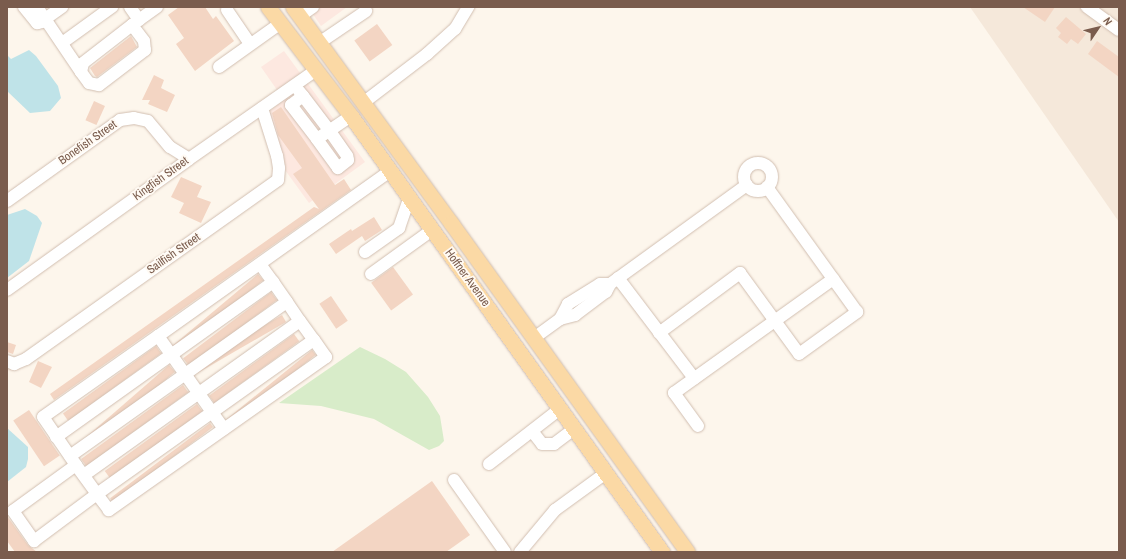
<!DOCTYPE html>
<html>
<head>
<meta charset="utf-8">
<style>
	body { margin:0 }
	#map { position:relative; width:1126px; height:559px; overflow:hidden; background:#fdf6ec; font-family:"Archivo Narrow",sans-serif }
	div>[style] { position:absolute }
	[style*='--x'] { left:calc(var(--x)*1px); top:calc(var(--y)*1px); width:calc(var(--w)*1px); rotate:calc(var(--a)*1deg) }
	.residential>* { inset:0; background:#f5e8da }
	.commercial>* { inset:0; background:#fde8e0 }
	.green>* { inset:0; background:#d8ecc9 }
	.water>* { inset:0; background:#bfe3e8 }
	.building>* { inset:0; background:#f3d5c3; transform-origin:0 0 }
	.roads { filter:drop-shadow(0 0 1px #d1beb0) drop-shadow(0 0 1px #d1beb0) }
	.minor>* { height:12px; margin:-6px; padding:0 6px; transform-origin:6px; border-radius:6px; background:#fff }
	.minor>.ring { margin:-6px; padding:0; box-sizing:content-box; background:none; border:12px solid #fff; border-radius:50% }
	.major>* { height:15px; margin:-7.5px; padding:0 7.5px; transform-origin:7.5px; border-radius:7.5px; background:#fbd9a5 }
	span { translate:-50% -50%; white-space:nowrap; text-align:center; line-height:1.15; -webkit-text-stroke:3.5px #fffaf3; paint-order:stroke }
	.street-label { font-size:12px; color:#7a5c4d }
	.frame { position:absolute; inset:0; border:8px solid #7a5c4d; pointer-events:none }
	.north { position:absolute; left:1078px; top:8px; width:40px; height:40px; -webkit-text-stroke:3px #fffaf3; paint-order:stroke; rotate:55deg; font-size:11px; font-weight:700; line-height:16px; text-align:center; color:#7a5c4d }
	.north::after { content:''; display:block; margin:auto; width:14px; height:18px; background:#7a5c4d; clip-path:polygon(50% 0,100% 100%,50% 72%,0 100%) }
</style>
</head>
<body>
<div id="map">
	<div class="residential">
		<i style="clip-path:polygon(970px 7px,1119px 7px,1119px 222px)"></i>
	</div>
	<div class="commercial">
		<i style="clip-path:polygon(308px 7px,347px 7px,321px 26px)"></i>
		<i style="clip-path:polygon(284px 51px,365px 162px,309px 203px,285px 170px,269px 125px,268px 112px,284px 100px,261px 67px)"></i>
	</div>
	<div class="green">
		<i style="clip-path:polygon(360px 347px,385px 359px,406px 372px,428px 397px,440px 416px,444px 441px,439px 446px,429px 450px,374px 419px,321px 406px,279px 403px)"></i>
	</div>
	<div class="water">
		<i style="clip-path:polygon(29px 50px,36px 56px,58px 86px,61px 98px,50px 111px,30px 113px,7px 91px,7px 55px,11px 59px)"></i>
		<i style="clip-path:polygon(25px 209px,37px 216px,42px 223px,29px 261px,7px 278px,7px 215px)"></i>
		<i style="clip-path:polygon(7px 428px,28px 447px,28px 459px,26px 467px,7px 482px)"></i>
	</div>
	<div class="building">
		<i style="clip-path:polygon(179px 7px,205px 7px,213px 19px,216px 16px,234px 41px,195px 71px,176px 44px,184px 38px,168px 15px)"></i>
		<i style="clip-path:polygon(1023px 7px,1055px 7px,1045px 22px)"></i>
		<i style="clip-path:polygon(1066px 17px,1086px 34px,1078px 44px,1071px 39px,1067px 44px,1058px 37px,1061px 33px,1056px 28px)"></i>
		<i style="left:377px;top:24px;width:26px;height:28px;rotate:54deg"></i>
		<i style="clip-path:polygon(131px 36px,137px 47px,97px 77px,95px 76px,90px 68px)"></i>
		<i style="clip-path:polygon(1097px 41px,1119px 57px,1119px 77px,1088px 54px)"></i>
		<i style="clip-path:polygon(154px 75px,164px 80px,161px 88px,175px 95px,167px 112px,148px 104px,150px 100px,142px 100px)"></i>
		<i style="left:94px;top:101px;width:12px;height:21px;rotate:24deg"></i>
		<i style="clip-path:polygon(281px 107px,335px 185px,344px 179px,351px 190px,54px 400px,50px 394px,314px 207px,319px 209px,293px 174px,302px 168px,278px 135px,272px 113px)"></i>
		<i style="clip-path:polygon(181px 177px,202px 186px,197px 197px,211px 202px,201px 223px,179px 213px,184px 203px,171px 197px)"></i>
		<i style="clip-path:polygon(374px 217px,382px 230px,365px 241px,362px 236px,336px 254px,329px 244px,351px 229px,352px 231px)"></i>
		<i style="left:393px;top:267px;width:34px;height:27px;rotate:54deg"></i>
		<i style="left:258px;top:274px;width:8px;height:110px;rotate:50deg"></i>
		<i style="left:271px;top:292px;width:10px;height:110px;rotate:53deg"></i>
		<i style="left:331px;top:296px;width:30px;height:14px;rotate:56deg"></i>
		<i style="left:282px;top:315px;width:8px;height:105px;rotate:60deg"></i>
		<i style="left:294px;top:334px;width:9px;height:105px;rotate:54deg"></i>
		<i style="clip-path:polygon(7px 342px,16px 345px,13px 354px,7px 352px)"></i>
		<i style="left:156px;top:346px;width:9px;height:115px;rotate:54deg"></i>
		<i style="left:312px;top:350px;width:6px;height:110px;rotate:51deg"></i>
		<i style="clip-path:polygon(38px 361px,52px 367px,41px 388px,29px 382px)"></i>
		<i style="left:169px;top:365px;width:9px;height:125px;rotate:49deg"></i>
		<i style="left:183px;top:385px;width:9px;height:126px;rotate:54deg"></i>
		<i style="left:197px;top:404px;width:9px;height:114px;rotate:54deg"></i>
		<i style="left:29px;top:410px;width:55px;height:19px;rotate:56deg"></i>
		<i style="left:210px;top:423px;width:5px;height:125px;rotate:53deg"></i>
		<i style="clip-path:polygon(432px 481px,470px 535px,446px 552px,332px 552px)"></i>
		<i style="clip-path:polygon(7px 516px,28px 545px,37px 552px,15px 552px,7px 541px)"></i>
	</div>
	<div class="roads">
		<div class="minor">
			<i style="--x:24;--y:7;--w:21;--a:51"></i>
			<i style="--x:37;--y:23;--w:10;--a:-11"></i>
			<i style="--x:37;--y:7;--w:78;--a:55.9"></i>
			<i style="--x:130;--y:7;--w:16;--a:55"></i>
			<i style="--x:1087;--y:7;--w:39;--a:36"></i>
			<i style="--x:227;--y:10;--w:41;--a:55.9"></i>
			<i style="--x:300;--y:16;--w:16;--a:-35"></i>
			<i style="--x:45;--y:19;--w:21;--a:-35"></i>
			<i style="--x:132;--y:25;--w:20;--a:53"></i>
			<i style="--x:144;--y:41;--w:9;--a:84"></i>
			<i style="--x:145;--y:50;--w:58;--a:142.7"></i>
			<i style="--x:99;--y:85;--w:10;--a:-169"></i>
			<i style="--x:89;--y:83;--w:14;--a:-126"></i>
			<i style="--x:81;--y:72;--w:9;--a:-77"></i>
			<i style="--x:83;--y:63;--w:62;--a:-37.8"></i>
			<i style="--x:132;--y:25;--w:31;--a:-36"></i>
			<i style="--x:62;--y:43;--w:62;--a:-35.8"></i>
			<i style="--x:319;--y:43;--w:57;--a:-34.2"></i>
			<i style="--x:219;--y:67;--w:76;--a:-35.4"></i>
			<i style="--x:299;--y:91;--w:6;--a:51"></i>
			<i style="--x:303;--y:96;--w:15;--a:143"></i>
			<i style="--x:291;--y:105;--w:43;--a:52.6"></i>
			<i style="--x:317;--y:139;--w:41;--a:-34.1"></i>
			<i style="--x:303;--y:96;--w:43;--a:52.6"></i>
			<i style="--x:329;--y:130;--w:32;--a:55"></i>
			<i style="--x:347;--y:156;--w:4;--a:76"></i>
			<i style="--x:348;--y:160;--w:13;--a:141"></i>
			<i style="--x:338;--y:168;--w:36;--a:-126"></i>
			<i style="--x:363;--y:103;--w:81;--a:-37.4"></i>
			<i style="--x:427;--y:54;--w:38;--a:-42"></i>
			<i style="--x:455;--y:29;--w:26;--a:-59"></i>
			<i class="ring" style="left:744px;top:163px;width:16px;height:16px"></i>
			<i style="--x:7;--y:201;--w:139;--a:-35.6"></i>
			<i style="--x:120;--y:120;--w:14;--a:-8"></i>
			<i style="--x:134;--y:118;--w:14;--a:12"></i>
			<i style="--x:148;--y:121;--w:34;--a:50"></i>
			<i style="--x:170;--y:147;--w:22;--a:32"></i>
			<i style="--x:365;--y:252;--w:42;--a:-35.2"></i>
			<i style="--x:399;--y:228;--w:31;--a:-71"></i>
			<i style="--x:371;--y:274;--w:75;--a:-35.8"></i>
			<i style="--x:618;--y:278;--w:126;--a:52.8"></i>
			<i style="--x:273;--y:282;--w:24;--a:55"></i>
			<i style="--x:287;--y:302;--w:23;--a:56"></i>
			<i style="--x:300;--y:321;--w:24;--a:54"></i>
			<i style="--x:314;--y:340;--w:21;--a:55"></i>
			<i style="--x:326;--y:357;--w:266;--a:144.8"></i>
			<i style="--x:109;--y:510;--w:20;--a:-127"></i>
			<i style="--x:97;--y:494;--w:36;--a:-126"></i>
			<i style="--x:76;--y:465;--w:78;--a:143.9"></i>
			<i style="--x:13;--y:511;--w:37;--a:55"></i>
			<i style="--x:34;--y:541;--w:79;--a:-36.7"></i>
			<i style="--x:97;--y:494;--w:266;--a:-35.4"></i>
			<i style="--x:610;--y:284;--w:169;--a:-35.9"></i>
			<i style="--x:7;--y:290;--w:224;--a:-35.7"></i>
			<i style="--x:189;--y:159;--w:155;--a:-35"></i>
			<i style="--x:659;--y:333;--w:101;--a:-36.5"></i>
			<i style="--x:740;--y:273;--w:100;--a:53.9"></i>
			<i style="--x:799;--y:354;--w:72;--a:-35.9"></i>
			<i style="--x:857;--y:312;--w:154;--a:-125.8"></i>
			<i style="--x:158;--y:336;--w:285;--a:-35.4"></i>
			<i style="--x:534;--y:338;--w:32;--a:-36"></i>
			<i style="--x:560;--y:319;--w:16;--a:-15"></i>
			<i style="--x:575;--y:315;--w:39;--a:-37"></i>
			<i style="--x:606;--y:292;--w:9;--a:-63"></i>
			<i style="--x:610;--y:284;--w:10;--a:180"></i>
			<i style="--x:600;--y:284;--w:38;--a:148"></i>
			<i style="--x:568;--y:304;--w:17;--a:118"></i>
			<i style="--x:7;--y:361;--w:8;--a:23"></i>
			<i style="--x:14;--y:364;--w:13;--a:-23"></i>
			<i style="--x:26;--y:359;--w:309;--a:-35.4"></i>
			<i style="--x:278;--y:180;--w:12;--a:-85"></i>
			<i style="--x:279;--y:168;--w:12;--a:-99"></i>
			<i style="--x:277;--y:156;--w:50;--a:-107.4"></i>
			<i style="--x:698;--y:426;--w:41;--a:-126"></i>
			<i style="--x:674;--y:393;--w:196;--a:-35.6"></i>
			<i style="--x:532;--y:431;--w:16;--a:52"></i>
			<i style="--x:542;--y:444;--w:12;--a:0"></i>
			<i style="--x:554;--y:444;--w:25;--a:-37"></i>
			<i style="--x:56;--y:437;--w:267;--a:-35.5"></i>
			<i style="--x:273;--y:282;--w:22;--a:-126"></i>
			<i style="--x:70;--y:456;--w:266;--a:-35.4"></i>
			<i style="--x:489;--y:464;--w:90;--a:-37.8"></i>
			<i style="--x:76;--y:465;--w:58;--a:-124.5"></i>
			<i style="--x:43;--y:417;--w:141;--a:-35.2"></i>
			<i style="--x:158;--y:336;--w:114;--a:54.6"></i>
			<i style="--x:84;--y:475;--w:265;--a:-35.5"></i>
			<i style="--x:454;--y:480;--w:88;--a:54.7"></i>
			<i style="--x:520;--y:552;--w:55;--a:-50.2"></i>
			<i style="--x:555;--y:510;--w:63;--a:-36"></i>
		</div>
		<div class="major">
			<i style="--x:268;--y:7;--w:137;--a:52.7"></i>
			<i style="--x:351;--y:116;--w:536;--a:54.5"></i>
			<i style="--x:293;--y:7;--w:268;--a:53.8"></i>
			<i style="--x:451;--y:223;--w:405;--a:54.3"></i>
		</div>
	</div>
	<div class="street-label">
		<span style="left:88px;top:143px;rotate:-35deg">Bonefish Street</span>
		<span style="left:161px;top:179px;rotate:-36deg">Kingfish Street</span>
		<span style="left:174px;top:254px;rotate:-35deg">Sailfish Street</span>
		<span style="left:467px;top:278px;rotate:54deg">Hoffner Avenue</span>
	</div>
	<div class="frame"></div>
	<div class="north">N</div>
</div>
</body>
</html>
